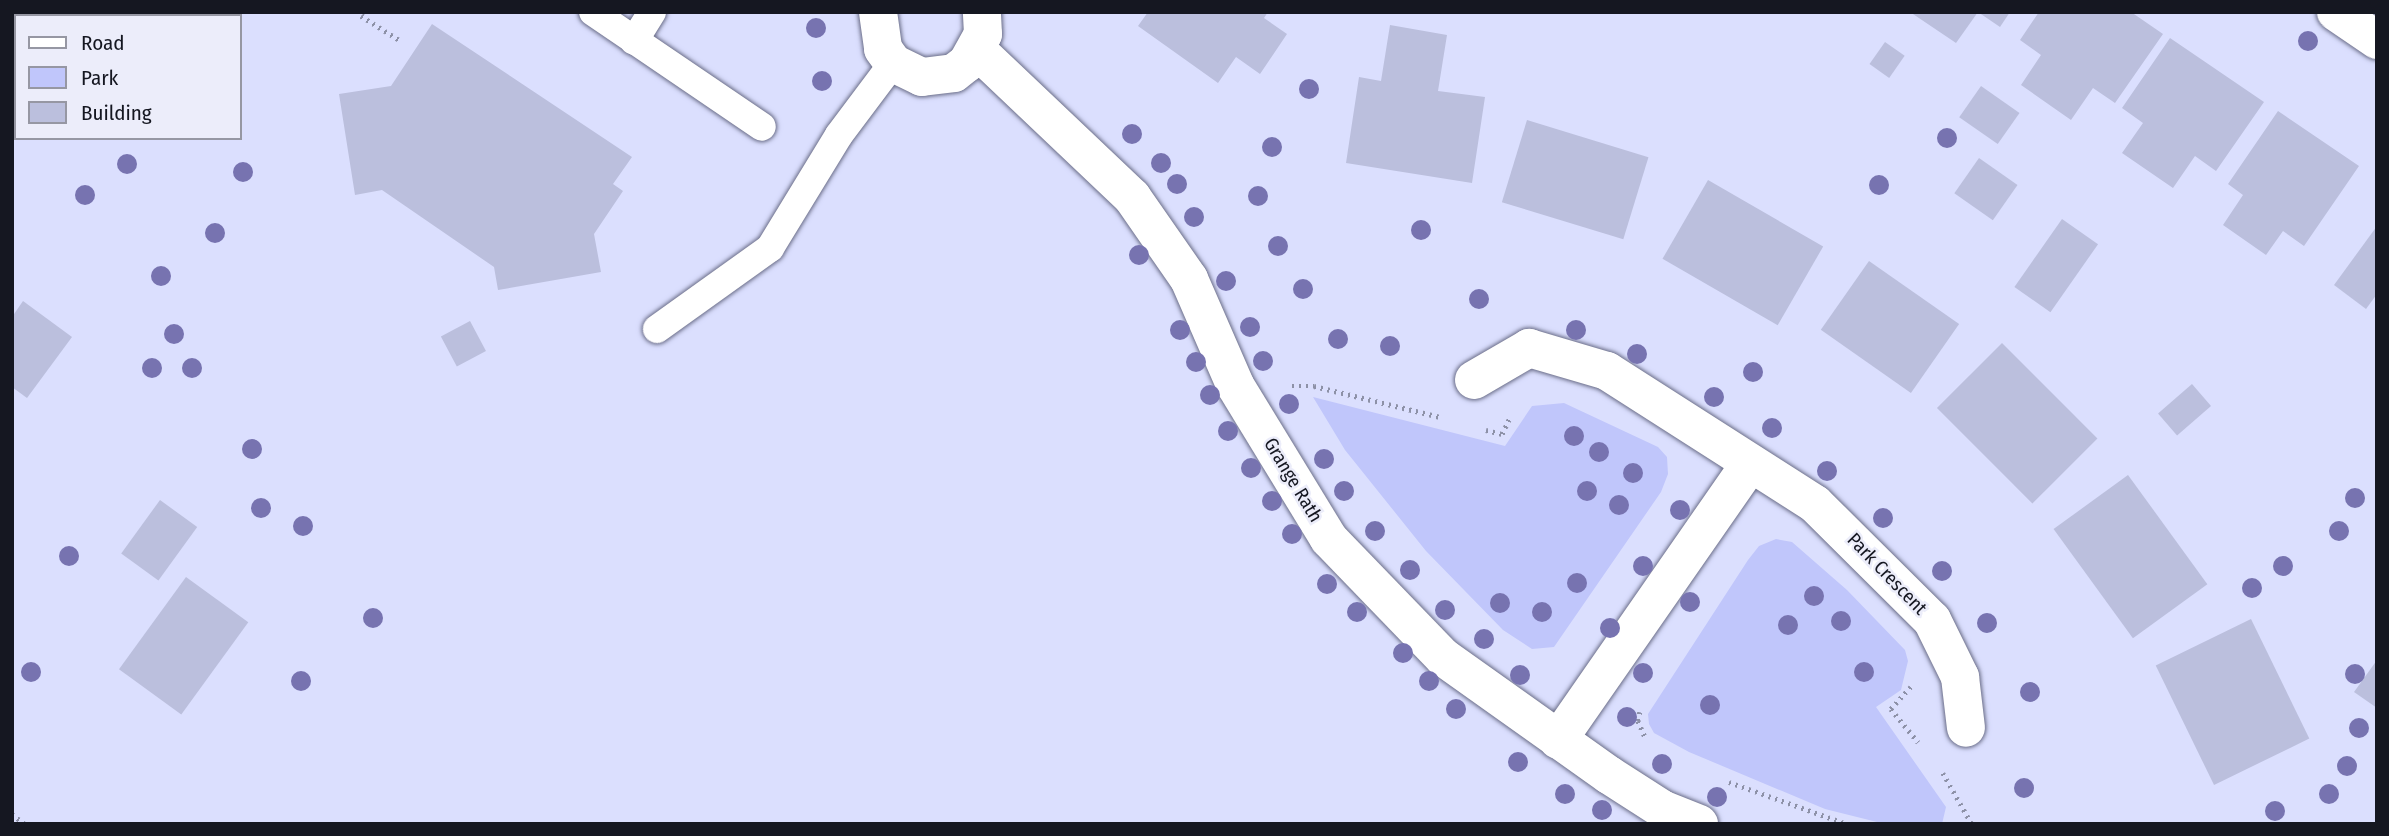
<!DOCTYPE html>
<html>
<head>
<meta charset="utf-8">
<style>
	body { margin:0 }
	#map { position:relative; width:2389px; height:836px; overflow:hidden; background:#dbdffe; font-family:"Fira Sans Condensed",sans-serif }
	div>[style] { position:absolute }
	[style*='--x'] { left:calc(var(--x)*1px); top:calc(var(--y)*1px); width:calc(var(--w)*1px); rotate:calc(var(--a)*1deg) }
	.green>* { inset:0; background:#c0c6fb }
	.building>* { inset:0; background:#bbbfdd; transform-origin:0 0 }
	.path>* { height:4.5px; margin-top:-2.25px; transform-origin:0; background:repeating-linear-gradient(90deg,#8d91a7 0 2px,transparent 0 7px) }
	.roads { filter:drop-shadow(0 0 2px #6a6d88) drop-shadow(0 0 2px #6a6d88) }
	.service>* { height:28px; margin:-14px; padding:0 14px; transform-origin:14px; border-radius:14px; background:#fff }
	.minor>* { height:38px; margin:-19px; padding:0 19px; transform-origin:19px; border-radius:19px; background:#fff }
	.trees>* { width:20px; height:20px; margin:-10px; border-radius:50%; background:#7773b0 }
	span { translate:-50% -50%; white-space:nowrap; text-align:center; line-height:1.15; -webkit-text-stroke:5px #ecedfa; paint-order:stroke }
	.street-label { font-size:19px; color:#151721 }
	.frame { position:absolute; inset:0; border:14px solid #151721; pointer-events:none }
	.legend { position:absolute; left:14px; top:14px; width:228px; height:126px; box-sizing:border-box; background:#ecedfa; border:2px solid #9697a3; margin:0; padding:9px 12px; list-style:none; font-size:21px; color:#151721 }
	.legend li { display:flex; align-items:center; gap:14px; height:35px }
	.legend b { width:35px; border:2px solid #9697a3 }
</style>
</head>
<body>
<div id="map">
	<div class="green">
		<i style="clip-path:polygon(1313px 397px,1505px 446px,1532px 406px,1564px 403px,1658px 447px,1667px 457px,1668px 474px,1661px 492px,1554px 647px,1532px 649px,1503px 630px,1426px 551px,1345px 450px)"></i>
		<i style="clip-path:polygon(1776px 539px,1792px 542px,1847px 590px,1905px 650px,1908px 661px,1901px 690px,1876px 707px,1946px 807px,1942px 824px,1885px 824px,1825px 809px,1689px 752px,1654px 733px,1649px 724px,1648px 714px,1748px 560px,1759px 546px)"></i>
	</div>
	<div class="building">
		<i style="clip-path:polygon(1148px 12px,1268px 12px,1264px 18px,1287px 34px,1260px 74px,1236px 57px,1218px 83px,1138px 26px)"></i>
		<i style="clip-path:polygon(1910px 12px,1978px 12px,1956px 43px)"></i>
		<i style="clip-path:polygon(1978px 12px,2010px 12px,2000px 27px)"></i>
		<i style="clip-path:polygon(2039px 12px,2131px 12px,2163px 34px,2115px 103px,2093px 88px,2071px 120px,2021px 85px,2041px 55px,2020px 40px)"></i>
		<i style="clip-path:polygon(432px 24px,632px 157px,613px 184px,623px 191px,594px 234px,601px 272px,498px 290px,494px 267px,382px 190px,355px 195px,339px 94px,391px 86px)"></i>
		<i style="clip-path:polygon(1390px 25px,1447px 35px,1438px 91px,1485px 97px,1472px 183px,1346px 163px,1359px 77px,1381px 81px)"></i>
		<i style="clip-path:polygon(2170px 38px,2264px 102px,2216px 171px,2195px 156px,2173px 188px,2122px 153px,2143px 123px,2122px 108px)"></i>
		<i style="left:1885px;top:42px;width:24px;height:27px;rotate:35deg"></i>
		<i style="left:1981px;top:86px;width:47px;height:38px;rotate:35deg"></i>
		<i style="clip-path:polygon(2278px 111px,2359px 166px,2304px 246px,2283px 231px,2266px 255px,2223px 225px,2243px 195px,2228px 184px)"></i>
		<i style="left:1527px;top:120px;width:127px;height:86px;rotate:17deg"></i>
		<i style="left:1979px;top:158px;width:47px;height:43px;rotate:35deg"></i>
		<i style="left:1708px;top:180px;width:133px;height:91px;rotate:30deg"></i>
		<i style="left:2062px;top:219px;width:44px;height:83px;rotate:35deg"></i>
		<i style="clip-path:polygon(2377px 226px,2377px 294px,2366px 309px,2334px 285px)"></i>
		<i style="left:1869px;top:261px;width:110px;height:84px;rotate:35deg"></i>
		<i style="clip-path:polygon(23px 301px,72px 337px,27px 398px,12px 387px,12px 317px)"></i>
		<i style="left:470px;top:321px;width:34px;height:33px;rotate:62deg"></i>
		<i style="left:2002px;top:343px;width:135px;height:92px;rotate:45deg"></i>
		<i style="left:2192px;top:384px;width:29px;height:45px;rotate:49deg"></i>
		<i style="left:2128px;top:475px;width:135px;height:92px;rotate:54deg"></i>
		<i style="left:160px;top:500px;width:46px;height:66px;rotate:36deg"></i>
		<i style="left:186px;top:577px;width:77px;height:114px;rotate:36deg"></i>
		<i style="left:2251px;top:619px;width:133px;height:106px;rotate:64deg"></i>
		<i style="clip-path:polygon(2377px 660px,2377px 708px,2354px 692px)"></i>
	</div>
	<div class="path">
		<i style="--x:363;--y:12;--w:4;--a:117"></i>
		<i style="--x:361;--y:16;--w:47;--a:32"></i>
		<i style="--x:1292;--y:386;--w:22;--a:0"></i>
		<i style="--x:1314;--y:386;--w:130;--a:13.8"></i>
		<i style="--x:1486;--y:430;--w:16;--a:14"></i>
		<i style="--x:1502;--y:434;--w:17;--a:-65"></i>
		<i style="--x:1911;--y:687;--w:30;--a:132"></i>
		<i style="--x:1891;--y:709;--w:43;--a:50.7"></i>
		<i style="--x:1640;--y:712;--w:9;--a:103"></i>
		<i style="--x:1638;--y:721;--w:17;--a:66"></i>
		<i style="--x:1943;--y:773;--w:59;--a:60.4"></i>
		<i style="--x:1729;--y:782;--w:125;--a:19.6"></i>
		<i style="--x:12;--y:814;--w:16;--a:38"></i>
	</div>
	<div class="roads">
		<div class="service">
			<i style="--x:593;--y:12;--w:204;--a:34.2"></i>
			<i style="--x:634;--y:41;--w:34;--a:-58"></i>
			<i style="--x:657;--y:329;--w:139;--a:-35.6"></i>
			<i style="--x:770;--y:248;--w:132;--a:-58.6"></i>
			<i style="--x:839;--y:135;--w:90;--a:-53.1"></i>
		</div>
		<div class="minor">
			<i style="--x:878;--y:12;--w:37;--a:82"></i>
			<i style="--x:883;--y:49;--w:17;--a:54"></i>
			<i style="--x:893;--y:63;--w:32;--a:26"></i>
			<i style="--x:922;--y:77;--w:32;--a:-7"></i>
			<i style="--x:954;--y:73;--w:16;--a:-38"></i>
			<i style="--x:967;--y:63;--w:33;--a:-61"></i>
			<i style="--x:983;--y:34;--w:22;--a:-93"></i>
			<i style="--x:2336;--y:12;--w:50;--a:34.3"></i>
			<i style="--x:977;--y:50;--w:214;--a:43.5"></i>
			<i style="--x:1132;--y:197;--w:100;--a:55.2"></i>
			<i style="--x:1189;--y:279;--w:116;--a:66.5"></i>
			<i style="--x:1235;--y:385;--w:180;--a:58.6"></i>
			<i style="--x:1329;--y:539;--w:164;--a:46"></i>
			<i style="--x:1443;--y:657;--w:204;--a:35.4"></i>
			<i style="--x:1609;--y:775;--w:63;--a:32.7"></i>
			<i style="--x:1662;--y:809;--w:40;--a:22"></i>
			<i style="--x:1474;--y:380;--w:64;--a:-30.2"></i>
			<i style="--x:1529;--y:348;--w:81;--a:16.4"></i>
			<i style="--x:1607;--y:371;--w:247;--a:32.6"></i>
			<i style="--x:1815;--y:504;--w:165;--a:44.8"></i>
			<i style="--x:1932;--y:620;--w:64;--a:63.8"></i>
			<i style="--x:1960;--y:677;--w:51;--a:83.3"></i>
			<i style="--x:1558;--y:740;--w:335;--a:-55.2"></i>
		</div>
	</div>
	<div class="trees">
		<i style="left:816px;top:28px"></i>
		<i style="left:2308px;top:41px"></i>
		<i style="left:822px;top:81px"></i>
		<i style="left:1309px;top:89px"></i>
		<i style="left:1132px;top:134px"></i>
		<i style="left:1947px;top:138px"></i>
		<i style="left:1272px;top:147px"></i>
		<i style="left:1161px;top:163px"></i>
		<i style="left:127px;top:164px"></i>
		<i style="left:243px;top:172px"></i>
		<i style="left:1177px;top:184px"></i>
		<i style="left:1879px;top:185px"></i>
		<i style="left:85px;top:195px"></i>
		<i style="left:1258px;top:196px"></i>
		<i style="left:1194px;top:217px"></i>
		<i style="left:1421px;top:230px"></i>
		<i style="left:215px;top:233px"></i>
		<i style="left:1278px;top:246px"></i>
		<i style="left:1139px;top:255px"></i>
		<i style="left:161px;top:276px"></i>
		<i style="left:1226px;top:281px"></i>
		<i style="left:1303px;top:289px"></i>
		<i style="left:1479px;top:299px"></i>
		<i style="left:1250px;top:327px"></i>
		<i style="left:1180px;top:330px"></i>
		<i style="left:1576px;top:330px"></i>
		<i style="left:174px;top:334px"></i>
		<i style="left:1338px;top:339px"></i>
		<i style="left:1390px;top:346px"></i>
		<i style="left:1637px;top:354px"></i>
		<i style="left:1263px;top:361px"></i>
		<i style="left:1196px;top:362px"></i>
		<i style="left:152px;top:368px"></i>
		<i style="left:192px;top:368px"></i>
		<i style="left:1753px;top:372px"></i>
		<i style="left:1210px;top:395px"></i>
		<i style="left:1714px;top:397px"></i>
		<i style="left:1289px;top:404px"></i>
		<i style="left:1772px;top:428px"></i>
		<i style="left:1228px;top:431px"></i>
		<i style="left:1574px;top:436px"></i>
		<i style="left:252px;top:449px"></i>
		<i style="left:1599px;top:452px"></i>
		<i style="left:1324px;top:459px"></i>
		<i style="left:1251px;top:468px"></i>
		<i style="left:1827px;top:471px"></i>
		<i style="left:1633px;top:473px"></i>
		<i style="left:1344px;top:491px"></i>
		<i style="left:1587px;top:491px"></i>
		<i style="left:2355px;top:498px"></i>
		<i style="left:1272px;top:501px"></i>
		<i style="left:1619px;top:505px"></i>
		<i style="left:261px;top:508px"></i>
		<i style="left:1680px;top:510px"></i>
		<i style="left:1883px;top:518px"></i>
		<i style="left:303px;top:526px"></i>
		<i style="left:1375px;top:531px"></i>
		<i style="left:2339px;top:531px"></i>
		<i style="left:1292px;top:534px"></i>
		<i style="left:69px;top:556px"></i>
		<i style="left:1643px;top:566px"></i>
		<i style="left:2283px;top:566px"></i>
		<i style="left:1410px;top:570px"></i>
		<i style="left:1942px;top:571px"></i>
		<i style="left:1577px;top:583px"></i>
		<i style="left:1327px;top:584px"></i>
		<i style="left:2252px;top:588px"></i>
		<i style="left:1814px;top:596px"></i>
		<i style="left:1690px;top:602px"></i>
		<i style="left:1500px;top:603px"></i>
		<i style="left:1445px;top:610px"></i>
		<i style="left:1357px;top:612px"></i>
		<i style="left:1542px;top:612px"></i>
		<i style="left:373px;top:618px"></i>
		<i style="left:1841px;top:621px"></i>
		<i style="left:1987px;top:623px"></i>
		<i style="left:1788px;top:625px"></i>
		<i style="left:1610px;top:628px"></i>
		<i style="left:1484px;top:639px"></i>
		<i style="left:1403px;top:653px"></i>
		<i style="left:31px;top:672px"></i>
		<i style="left:1864px;top:672px"></i>
		<i style="left:1643px;top:673px"></i>
		<i style="left:2355px;top:674px"></i>
		<i style="left:1520px;top:675px"></i>
		<i style="left:301px;top:681px"></i>
		<i style="left:1429px;top:681px"></i>
		<i style="left:2030px;top:692px"></i>
		<i style="left:1710px;top:705px"></i>
		<i style="left:1456px;top:709px"></i>
		<i style="left:1627px;top:717px"></i>
		<i style="left:2359px;top:728px"></i>
		<i style="left:1518px;top:762px"></i>
		<i style="left:1662px;top:764px"></i>
		<i style="left:2347px;top:766px"></i>
		<i style="left:2024px;top:788px"></i>
		<i style="left:1565px;top:794px"></i>
		<i style="left:2329px;top:794px"></i>
		<i style="left:1717px;top:797px"></i>
		<i style="left:1602px;top:810px"></i>
		<i style="left:2275px;top:811px"></i>
	</div>
	<div class="street-label">
		<span style="left:1293px;top:480px;rotate:59deg">Grange Rath</span>
		<span style="left:1887px;top:574px;rotate:46deg">Park Crescent</span>
	</div>
	<div class="frame"></div>
	<ul class="legend">
	<li><b style="height:9px;background:#fff"></b>Road</li>
	<li><b style="height:19px;background:#c0c6fb"></b>Park</li>
	<li><b style="height:19px;background:#bbbfdd"></b>Building</li>
	</ul>
</div>
</body>
</html>
